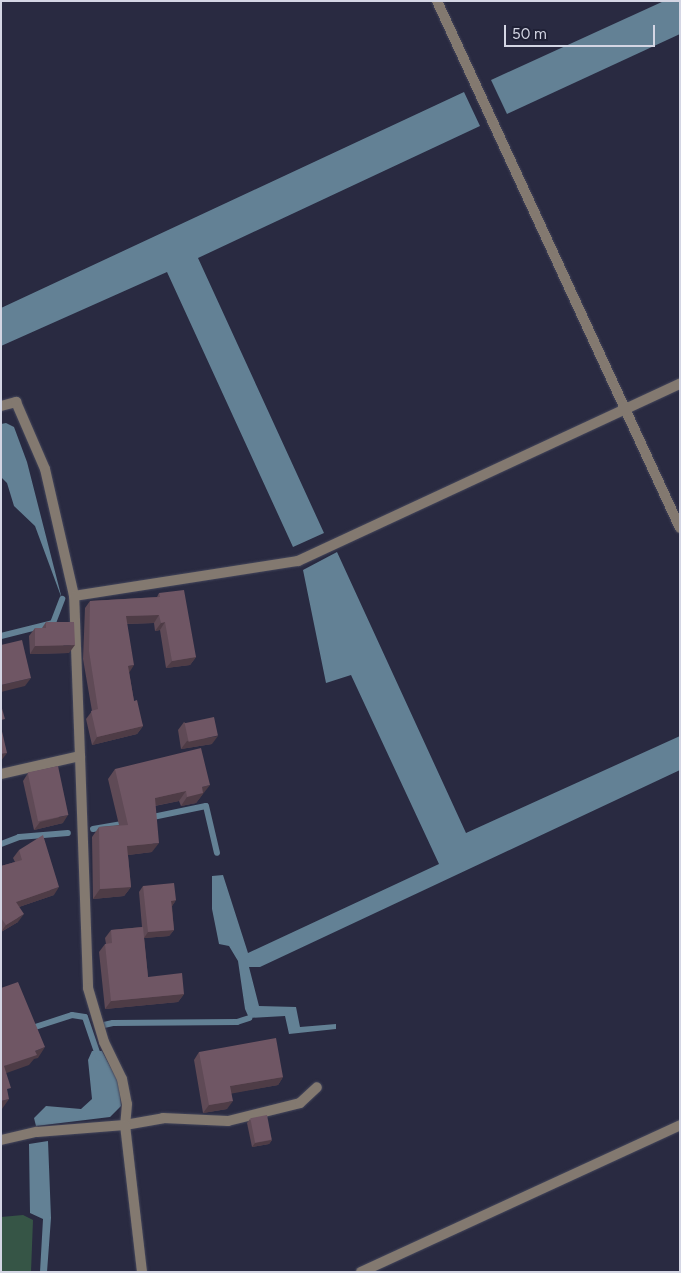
<!DOCTYPE html>
<html>
<head>
<meta charset="utf-8">
<style>
	body { margin:0 }
	#map { position:relative; width:681px; height:1273px; overflow:hidden; background:#292a41; font-family:Figtree,sans-serif }
	div>[style] { position:absolute }
	[style*='--x'] { left:calc(var(--x)*1px); top:calc(var(--y)*1px); width:calc(var(--w)*1px); rotate:calc(var(--a)*1deg) }
	.green>* { inset:0; background:#365546 }
	.water>* { inset:0; background:#638195 }
	.stream>* { height:6px; margin:-3px; padding:0 3px; transform-origin:3px; border-radius:3px; background:#638195 }
	.roads { filter:drop-shadow(0 0 1px #44465b) drop-shadow(0 0 1px #44465b) }
	.lane>* { height:10px; margin:-5px; padding:0 5px; transform-origin:5px; border-radius:5px; background:#837970 }
	.street>* { height:10px; margin:-5px; padding:0 5px; transform-origin:5px; border-radius:5px; background:#837970 }
	.wall>* { inset:0; background:#5f4a56 }
	.shaded-wall>* { inset:0; background:#4e3c46 }
	.building>* { inset:0; background:#6f5664; transform-origin:0 0 }
	span { translate:-50% -50%; white-space:nowrap; text-align:center; line-height:1.15; -webkit-text-stroke:4px #202136; paint-order:stroke }
	.frame { position:absolute; inset:0; border:2px solid #d4d6e4; pointer-events:none }
	.scale { position:absolute; left:504px; top:25px; width:151px; height:22px; box-sizing:border-box; border:2px solid #d4d6e4; border-top:0; padding-left:6px; font-size:15px; line-height:18px; white-space:nowrap; color:#d4d6e4; -webkit-text-stroke:4px #202136; paint-order:stroke }
</style>
</head>
<body>
<div id="map">
	<div class="green">
		<i style="clip-path:polygon(23px 1215px,33px 1220px,31px 1272px,1px 1272px,1px 1217px)"></i>
	</div>
	<div class="water">
		<i style="clip-path:polygon(664px 1px,680px 1px,680px 34px,507px 114px,491px 80px)"></i>
		<i style="clip-path:polygon(464px 92px,480px 126px,198px 258px,324px 533px,293px 547px,167px 272px,1px 346px,1px 308px)"></i>
		<i style="clip-path:polygon(6px 423px,14px 427px,27px 462px,62px 599px,35px 526px,14px 506px,7px 483px,1px 477px,1px 424px)"></i>
		<i style="clip-path:polygon(337px 552px,466px 833px,680px 736px,680px 770px,260px 967px,249px 967px,259px 1006px,296px 1007px,300px 1027px,336px 1024px,336px 1029px,289px 1034px,285px 1016px,249px 1018px,245px 1009px,238px 961px,229px 946px,219px 944px,212px 909px,212px 876px,223px 875px,248px 953px,439px 864px,351px 675px,326px 683px,303px 570px)"></i>
		<i style="clip-path:polygon(92px 1051px,102px 1051px,119px 1083px,121px 1106px,110px 1117px,36px 1126px,34px 1118px,46px 1106px,81px 1109px,92px 1099px,88px 1060px)"></i>
		<i style="clip-path:polygon(48px 1141px,51px 1218px,47px 1272px,40px 1272px,43px 1219px,30px 1213px,29px 1144px)"></i>
	</div>
	<div class="stream">
		<i style="--x:1;--y:636;--w:54;--a:-14"></i>
		<i style="--x:53;--y:623;--w:26;--a:-69"></i>
		<i style="--x:148;--y:818;--w:59;--a:-11.7"></i>
		<i style="--x:206;--y:806;--w:48;--a:76.8"></i>
		<i style="--x:93;--y:829;--w:34;--a:-10"></i>
		<i style="--x:1;--y:844;--w:19;--a:-21"></i>
		<i style="--x:19;--y:837;--w:49;--a:-4.7"></i>
		<i style="--x:104;--y:1025;--w:9;--a:-13"></i>
		<i style="--x:113;--y:1023;--w:124;--a:-0.5"></i>
		<i style="--x:237;--y:1022;--w:13;--a:-18"></i>
		<i style="--x:29;--y:1029;--w:45;--a:-18"></i>
		<i style="--x:72;--y:1015;--w:13;--a:9"></i>
		<i style="--x:85;--y:1017;--w:43;--a:71.1"></i>
	</div>
	<div class="roads">
		<div class="lane">
			<i style="--x:125;--y:1125;--w:39;--a:-10"></i>
			<i style="--x:163;--y:1118;--w:65;--a:2.6"></i>
			<i style="--x:228;--y:1121;--w:74;--a:-14"></i>
			<i style="--x:300;--y:1103;--w:23;--a:-43"></i>
		</div>
		<div class="street">
			<i style="--x:437;--y:1;--w:580;--a:65.25"></i>
			<i style="--x:1;--y:406;--w:16;--a:-15"></i>
			<i style="--x:16;--y:402;--w:73;--a:66.6"></i>
			<i style="--x:45;--y:469;--w:130;--a:77.1"></i>
			<i style="--x:74;--y:596;--w:227;--a:-8.9"></i>
			<i style="--x:298;--y:561;--w:421;--a:-24.9"></i>
			<i style="--x:80;--y:756;--w:232;--a:88"></i>
			<i style="--x:88;--y:988;--w:56;--a:73.5"></i>
			<i style="--x:104;--y:1042;--w:41;--a:64.1"></i>
			<i style="--x:122;--y:1079;--w:25;--a:79"></i>
			<i style="--x:127;--y:1104;--w:21;--a:95"></i>
			<i style="--x:1;--y:774;--w:81;--a:-12.8"></i>
			<i style="--x:80;--y:756;--w:160;--a:-92.1"></i>
			<i style="--x:1;--y:1140;--w:37;--a:-13"></i>
			<i style="--x:37;--y:1132;--w:88;--a:-4.5"></i>
			<i style="--x:125;--y:1125;--w:148;--a:83.4"></i>
			<i style="--x:361;--y:1272;--w:351;--a:-24.7"></i>
		</div>
	</div>
	<div class="wall">
		<i style="clip-path:polygon(159px 593px,196px 657px,190px 665px,166px 668px,160px 630px,155px 631px,154px 623px,127px 624px,129px 672px,134px 701px,143px 726px,137px 734px,92px 745px,86px 719px,92px 711px,83px 659px,85px 608px,90px 601px,157px 597px)"></i>
		<i style="clip-path:polygon(46px 622px,69px 653px,30px 654px,29px 636px,35px 628px,42px 628px)"></i>
		<i style="clip-path:polygon(184px 722px,212px 744px,181px 749px,178px 730px)"></i>
		<i style="clip-path:polygon(115px 769px,203px 795px,202px 795px,196px 803px,181px 806px,179px 801px,155px 806px,152px 852px,128px 855px,131px 887px,124px 896px,93px 899px,92px 837px,99px 827px,119px 825px,108px 779px)"></i>
		<i style="clip-path:polygon(28px 773px,63px 823px,34px 830px,23px 781px)"></i>
		<i style="clip-path:polygon(19px 850px,54px 895px,19px 907px,18px 922px,1px 932px,1px 866px,15px 862px,13px 858px)"></i>
		<i style="clip-path:polygon(143px 886px,176px 900px,172px 906px,174px 930px,169px 936px,144px 938px,148px 977px,184px 994px,178px 1002px,105px 1009px,99px 952px,105px 944px,106px 944px,105px 938px,111px 930px,142px 927px,139px 892px)"></i>
		<i style="clip-path:polygon(199px 1052px,283px 1077px,278px 1085px,231px 1093px,227px 1109px,203px 1113px,194px 1060px)"></i>
		<i style="clip-path:polygon(250px 1119px,272px 1140px,269px 1144px,252px 1147px,247px 1123px)"></i>
	</div>
	<div class="shaded-wall">
		<i style="clip-path:polygon(159px 615px,154px 623px,121px 624px,126px 616px)"></i>
		<i style="clip-path:polygon(165px 622px,160px 630px,155px 631px,161px 623px)"></i>
		<i style="clip-path:polygon(75px 645px,69px 653px,30px 654px,35px 646px)"></i>
		<i style="clip-path:polygon(196px 657px,190px 665px,166px 668px,172px 661px)"></i>
		<i style="clip-path:polygon(134px 665px,129px 673px,128px 666px)"></i>
		<i style="clip-path:polygon(31px 678px,25px 686px,1px 692px,1px 685px)"></i>
		<i style="clip-path:polygon(143px 726px,137px 734px,92px 745px,97px 737px)"></i>
		<i style="clip-path:polygon(218px 736px,212px 744px,181px 749px,187px 741px)"></i>
		<i style="clip-path:polygon(7px 753px,1px 761px,1px 754px)"></i>
		<i style="clip-path:polygon(210px 785px,196px 803px,181px 806px,187px 797px,202px 787px)"></i>
		<i style="clip-path:polygon(186px 791px,179px 801px,148px 807px,155px 798px)"></i>
		<i style="clip-path:polygon(68px 815px,63px 823px,34px 830px,40px 822px)"></i>
		<i style="clip-path:polygon(159px 843px,152px 852px,120px 856px,127px 846px)"></i>
		<i style="clip-path:polygon(59px 887px,54px 895px,10px 910px,16px 902px)"></i>
		<i style="clip-path:polygon(131px 887px,124px 896px,93px 899px,100px 889px)"></i>
		<i style="clip-path:polygon(176px 900px,172px 906px,171px 901px)"></i>
		<i style="clip-path:polygon(24px 914px,18px 922px,1px 932px,6px 925px)"></i>
		<i style="clip-path:polygon(174px 930px,169px 936px,144px 938px,148px 932px)"></i>
		<i style="clip-path:polygon(184px 994px,178px 1002px,105px 1009px,111px 1001px)"></i>
		<i style="clip-path:polygon(45px 1047px,38px 1058px,34px 1059px,29px 1065px,1px 1075px,4px 1066px,35px 1051px)"></i>
		<i style="clip-path:polygon(283px 1077px,278px 1085px,224px 1095px,230px 1086px)"></i>
		<i style="clip-path:polygon(9px 1099px,2px 1109px,1px 1109px,1px 1101px)"></i>
		<i style="clip-path:polygon(233px 1101px,227px 1109px,203px 1113px,209px 1105px)"></i>
		<i style="clip-path:polygon(272px 1140px,269px 1144px,252px 1147px,255px 1143px)"></i>
	</div>
	<div class="building">
		<i style="clip-path:polygon(184px 590px,196px 657px,172px 661px,165px 622px,161px 623px,159px 615px,126px 616px,134px 665px,128px 666px,134px 701px,137px 700px,143px 726px,97px 737px,91px 711px,98px 709px,89px 651px,90px 601px,160px 597px,159px 593px)"></i>
		<i style="clip-path:polygon(46px 622px,74px 622px,75px 645px,35px 646px,35px 628px,46px 628px)"></i>
		<i style="clip-path:polygon(22px 640px,31px 678px,1px 685px,1px 645px)"></i>
		<i style="clip-path:polygon(1px 705px,5px 719px,1px 720px)"></i>
		<i style="left:214px;top:717px;width:19px;height:30px;rotate:78deg"></i>
		<i style="clip-path:polygon(1px 727px,7px 753px,1px 754px)"></i>
		<i style="clip-path:polygon(201px 748px,210px 785px,202px 787px,203px 793px,187px 797px,186px 791px,155px 798px,159px 843px,127px 846px,131px 887px,100px 889px,99px 827px,128px 825px,115px 769px)"></i>
		<i style="left:58px;top:766px;width:50px;height:31px;rotate:78deg"></i>
		<i style="clip-path:polygon(43px 835px,59px 887px,16px 902px,24px 914px,6px 925px,1px 918px,1px 866px,22px 860px,19px 850px)"></i>
		<i style="clip-path:polygon(174px 883px,176px 900px,171px 901px,174px 930px,148px 932px,143px 886px)"></i>
		<i style="clip-path:polygon(143px 927px,148px 977px,182px 973px,184px 994px,111px 1001px,105px 944px,112px 943px,111px 930px)"></i>
		<i style="clip-path:polygon(18px 982px,45px 1047px,35px 1051px,37px 1055px,4px 1066px,11px 1088px,7px 1089px,9px 1099px,1px 1101px,1px 988px)"></i>
		<i style="clip-path:polygon(276px 1038px,283px 1077px,230px 1086px,233px 1101px,209px 1105px,199px 1052px)"></i>
		<i style="left:267px;top:1115px;width:25px;height:17px;rotate:79deg"></i>
	</div>
	<div class="frame"></div>
	<div class="scale">50 m</div>
</div>
</body>
</html>
